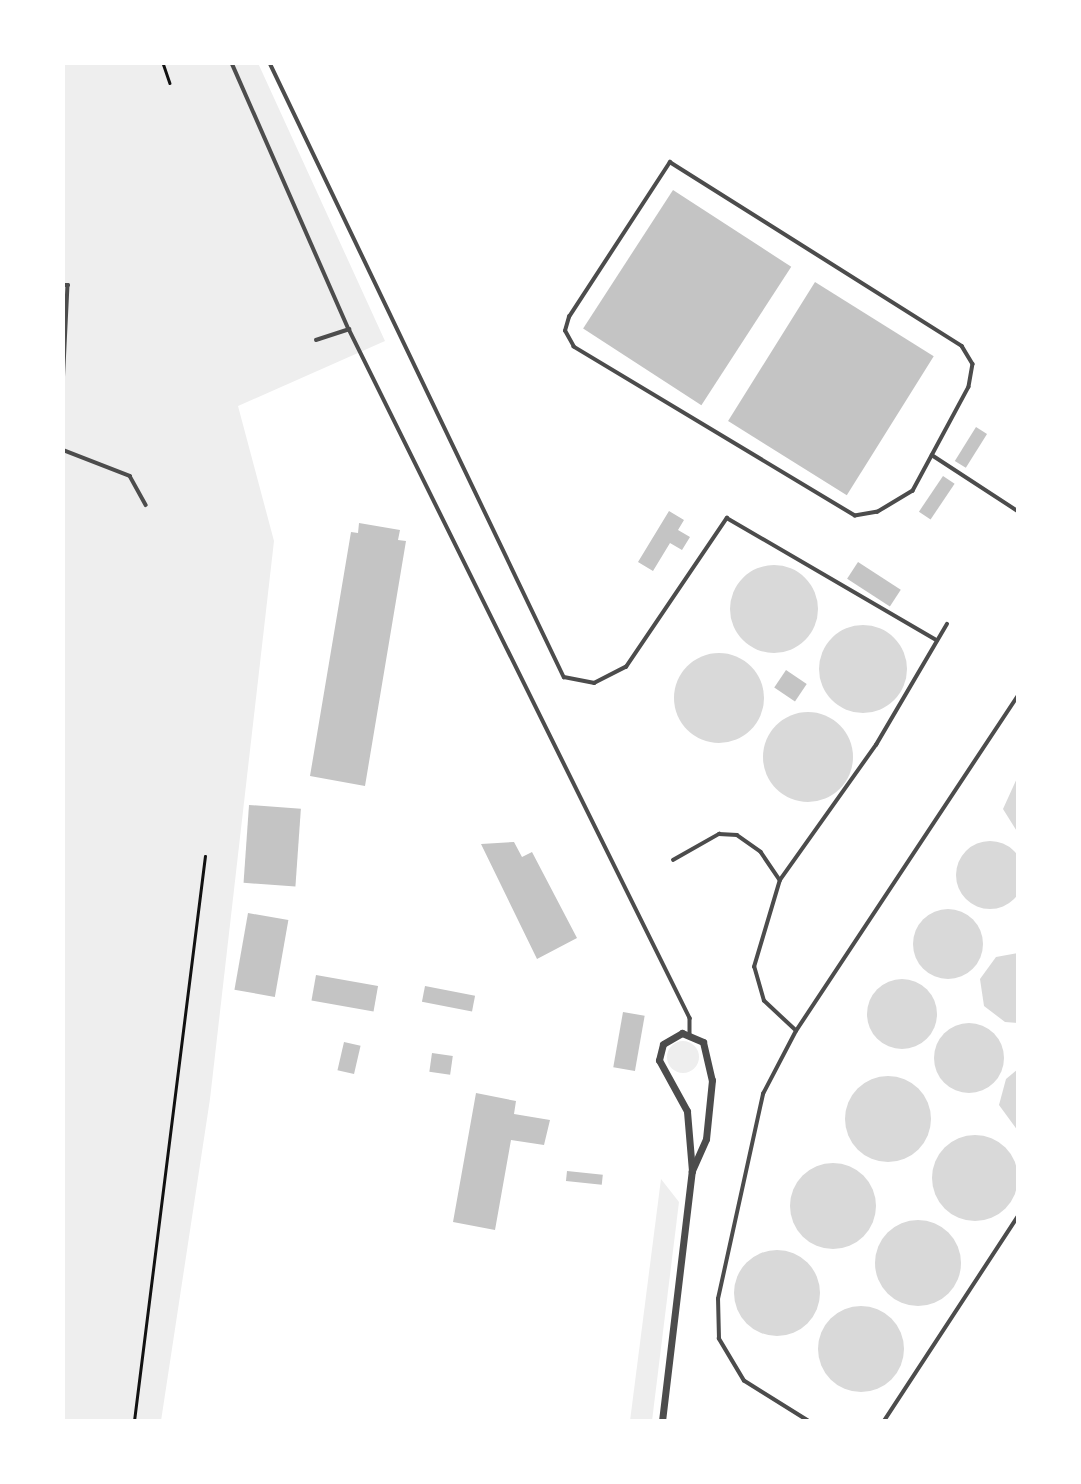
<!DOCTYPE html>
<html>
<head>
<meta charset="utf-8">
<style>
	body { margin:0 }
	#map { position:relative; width:1081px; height:1484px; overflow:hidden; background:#fff; font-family:"Golos Text",sans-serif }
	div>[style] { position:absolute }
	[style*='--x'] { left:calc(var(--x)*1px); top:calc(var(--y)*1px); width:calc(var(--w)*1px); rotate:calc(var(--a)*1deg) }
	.green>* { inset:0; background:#eee }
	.round { border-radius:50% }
	.water>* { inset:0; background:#d9d9d9 }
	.building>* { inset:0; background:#c4c4c4; transform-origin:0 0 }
	.path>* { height:2.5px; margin:-1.25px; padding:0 1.25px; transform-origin:1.25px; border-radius:1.25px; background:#111 }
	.service>* { height:3.5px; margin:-1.75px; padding:0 1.75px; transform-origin:1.75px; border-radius:1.75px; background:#4c4c4c }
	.minor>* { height:7px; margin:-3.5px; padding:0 3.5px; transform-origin:3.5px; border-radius:3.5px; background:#4c4c4c }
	span { translate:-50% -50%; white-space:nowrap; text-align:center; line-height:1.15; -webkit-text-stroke:5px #fff; paint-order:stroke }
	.frame { position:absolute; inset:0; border:65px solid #fff; pointer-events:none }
</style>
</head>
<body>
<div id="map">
	<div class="green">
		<i style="clip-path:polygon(63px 63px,258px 63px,385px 341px,238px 406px,274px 541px,210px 1099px,161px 1421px,63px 1421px)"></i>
		<i class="round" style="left:667px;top:1041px;width:32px;height:32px"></i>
		<i style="clip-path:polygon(661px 1179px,679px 1202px,652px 1421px,630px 1421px)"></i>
	</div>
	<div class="water">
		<i class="round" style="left:730px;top:565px;width:88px;height:88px"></i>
		<i class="round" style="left:819px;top:625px;width:88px;height:88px"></i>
		<i class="round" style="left:674px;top:653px;width:90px;height:90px"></i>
		<i class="round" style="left:763px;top:712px;width:90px;height:90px"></i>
		<i style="clip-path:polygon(1018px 776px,1018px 833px,1003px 809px)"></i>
		<i class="round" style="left:956px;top:841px;width:68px;height:68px"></i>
		<i class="round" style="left:913px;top:909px;width:70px;height:70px"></i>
		<i style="clip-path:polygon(1018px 953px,1018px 1023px,1005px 1022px,984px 1006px,980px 979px,996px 957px)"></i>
		<i class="round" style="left:867px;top:979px;width:70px;height:70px"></i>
		<i class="round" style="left:934px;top:1023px;width:70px;height:70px"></i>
		<i style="clip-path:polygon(1018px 1069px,1018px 1131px,999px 1105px,1006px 1079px)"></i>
		<i class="round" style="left:845px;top:1076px;width:86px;height:86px"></i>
		<i class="round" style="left:932px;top:1135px;width:86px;height:86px"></i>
		<i class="round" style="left:790px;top:1163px;width:86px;height:86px"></i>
		<i class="round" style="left:875px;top:1220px;width:86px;height:86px"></i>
		<i class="round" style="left:734px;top:1250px;width:86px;height:86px"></i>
		<i class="round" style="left:818px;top:1306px;width:86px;height:86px"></i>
	</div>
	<div class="building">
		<i style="left:673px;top:190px;width:141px;height:165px;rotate:33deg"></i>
		<i style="left:815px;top:282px;width:140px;height:164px;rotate:32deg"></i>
		<i style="left:976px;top:427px;width:13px;height:40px;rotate:32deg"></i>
		<i style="left:943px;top:476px;width:14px;height:43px;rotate:34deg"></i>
		<i style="clip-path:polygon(669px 511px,684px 520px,678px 530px,690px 537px,682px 550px,670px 543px,653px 571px,638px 562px)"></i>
		<i style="clip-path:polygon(359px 523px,400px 530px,398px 540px,406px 541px,365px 786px,310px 776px,351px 532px,358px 533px)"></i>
		<i style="left:858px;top:562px;width:51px;height:20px;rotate:33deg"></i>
		<i style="left:786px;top:670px;width:25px;height:21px;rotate:34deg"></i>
		<i style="left:249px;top:805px;width:52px;height:78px;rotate:4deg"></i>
		<i style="clip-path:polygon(514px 842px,522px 857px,532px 852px,577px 938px,537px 959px,481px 844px)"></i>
		<i style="left:248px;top:913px;width:41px;height:78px;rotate:10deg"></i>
		<i style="left:316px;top:975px;width:63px;height:26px;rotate:10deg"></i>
		<i style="left:425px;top:986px;width:51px;height:16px;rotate:11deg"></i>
		<i style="left:623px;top:1012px;width:22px;height:56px;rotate:10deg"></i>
		<i style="left:344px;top:1042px;width:17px;height:29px;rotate:13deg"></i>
		<i style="left:432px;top:1053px;width:21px;height:19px;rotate:8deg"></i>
		<i style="clip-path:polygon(476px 1093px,516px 1101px,514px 1114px,550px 1120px,544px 1145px,511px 1140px,495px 1230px,453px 1222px)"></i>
		<i style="left:567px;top:1171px;width:36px;height:10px;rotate:6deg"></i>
	</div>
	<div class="path">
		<i style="--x:163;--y:63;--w:21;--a:71"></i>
		<i style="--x:134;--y:1421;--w:569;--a:-82.84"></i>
	</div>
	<div class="service">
		<i style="--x:232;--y:63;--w:291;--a:66.3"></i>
		<i style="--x:349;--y:329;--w:769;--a:63.67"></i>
		<i style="--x:690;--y:1018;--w:16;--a:90"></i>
		<i style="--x:270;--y:63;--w:681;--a:64.41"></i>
		<i style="--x:564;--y:677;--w:31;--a:11"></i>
		<i style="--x:594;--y:683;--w:36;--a:-27"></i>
		<i style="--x:626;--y:667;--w:180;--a:-55.9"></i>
		<i style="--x:727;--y:518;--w:243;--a:30.2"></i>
		<i style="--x:670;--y:162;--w:345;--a:32.2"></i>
		<i style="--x:962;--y:346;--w:21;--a:59"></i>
		<i style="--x:973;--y:364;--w:23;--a:100"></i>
		<i style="--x:969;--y:387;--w:118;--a:118.3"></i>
		<i style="--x:913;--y:491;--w:41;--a:149"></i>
		<i style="--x:878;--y:512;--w:23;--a:170"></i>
		<i style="--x:855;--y:516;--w:328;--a:-149"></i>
		<i style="--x:574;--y:347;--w:18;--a:-119"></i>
		<i style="--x:565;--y:331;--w:15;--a:-74"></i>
		<i style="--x:569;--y:317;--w:185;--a:-56.9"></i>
		<i style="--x:63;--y:285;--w:5;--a:0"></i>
		<i style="--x:68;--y:285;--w:102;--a:92.8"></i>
		<i style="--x:316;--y:340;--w:35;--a:-18"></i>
		<i style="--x:63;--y:450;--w:72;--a:21.2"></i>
		<i style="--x:130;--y:476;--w:33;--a:61"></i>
		<i style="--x:932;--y:455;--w:103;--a:33.1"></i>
		<i style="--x:673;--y:860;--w:53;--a:-29.5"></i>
		<i style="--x:719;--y:834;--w:18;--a:3"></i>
		<i style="--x:737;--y:835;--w:29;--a:35"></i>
		<i style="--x:761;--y:852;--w:34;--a:56"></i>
		<i style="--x:795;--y:1030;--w:42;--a:-136.9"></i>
		<i style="--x:764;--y:1001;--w:35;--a:-106"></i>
		<i style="--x:754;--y:967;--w:91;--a:-73.4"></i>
		<i style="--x:780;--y:880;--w:166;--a:-54.6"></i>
		<i style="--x:876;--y:745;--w:140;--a:-59.6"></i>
		<i style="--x:808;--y:1421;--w:75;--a:-148"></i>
		<i style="--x:744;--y:1381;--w:49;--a:-120.8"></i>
		<i style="--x:719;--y:1339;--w:40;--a:-91.4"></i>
		<i style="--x:718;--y:1299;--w:210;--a:-77.6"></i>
		<i style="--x:763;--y:1094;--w:71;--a:-62.4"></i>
		<i style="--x:796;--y:1031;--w:402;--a:-56.5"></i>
		<i style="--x:884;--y:1421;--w:245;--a:-56.8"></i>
	</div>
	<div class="minor">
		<i style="--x:662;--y:1421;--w:252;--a:-83.2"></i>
		<i style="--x:692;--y:1171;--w:60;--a:-94.8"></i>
		<i style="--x:687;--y:1111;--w:58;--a:-118.8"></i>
		<i style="--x:659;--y:1060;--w:16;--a:-76"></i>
		<i style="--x:663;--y:1044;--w:22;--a:-30"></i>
		<i style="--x:682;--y:1033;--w:23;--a:23"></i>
		<i style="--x:703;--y:1042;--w:39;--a:77"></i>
		<i style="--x:712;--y:1080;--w:59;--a:95.8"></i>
		<i style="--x:706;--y:1139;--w:35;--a:114"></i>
	</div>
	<div class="frame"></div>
</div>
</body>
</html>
